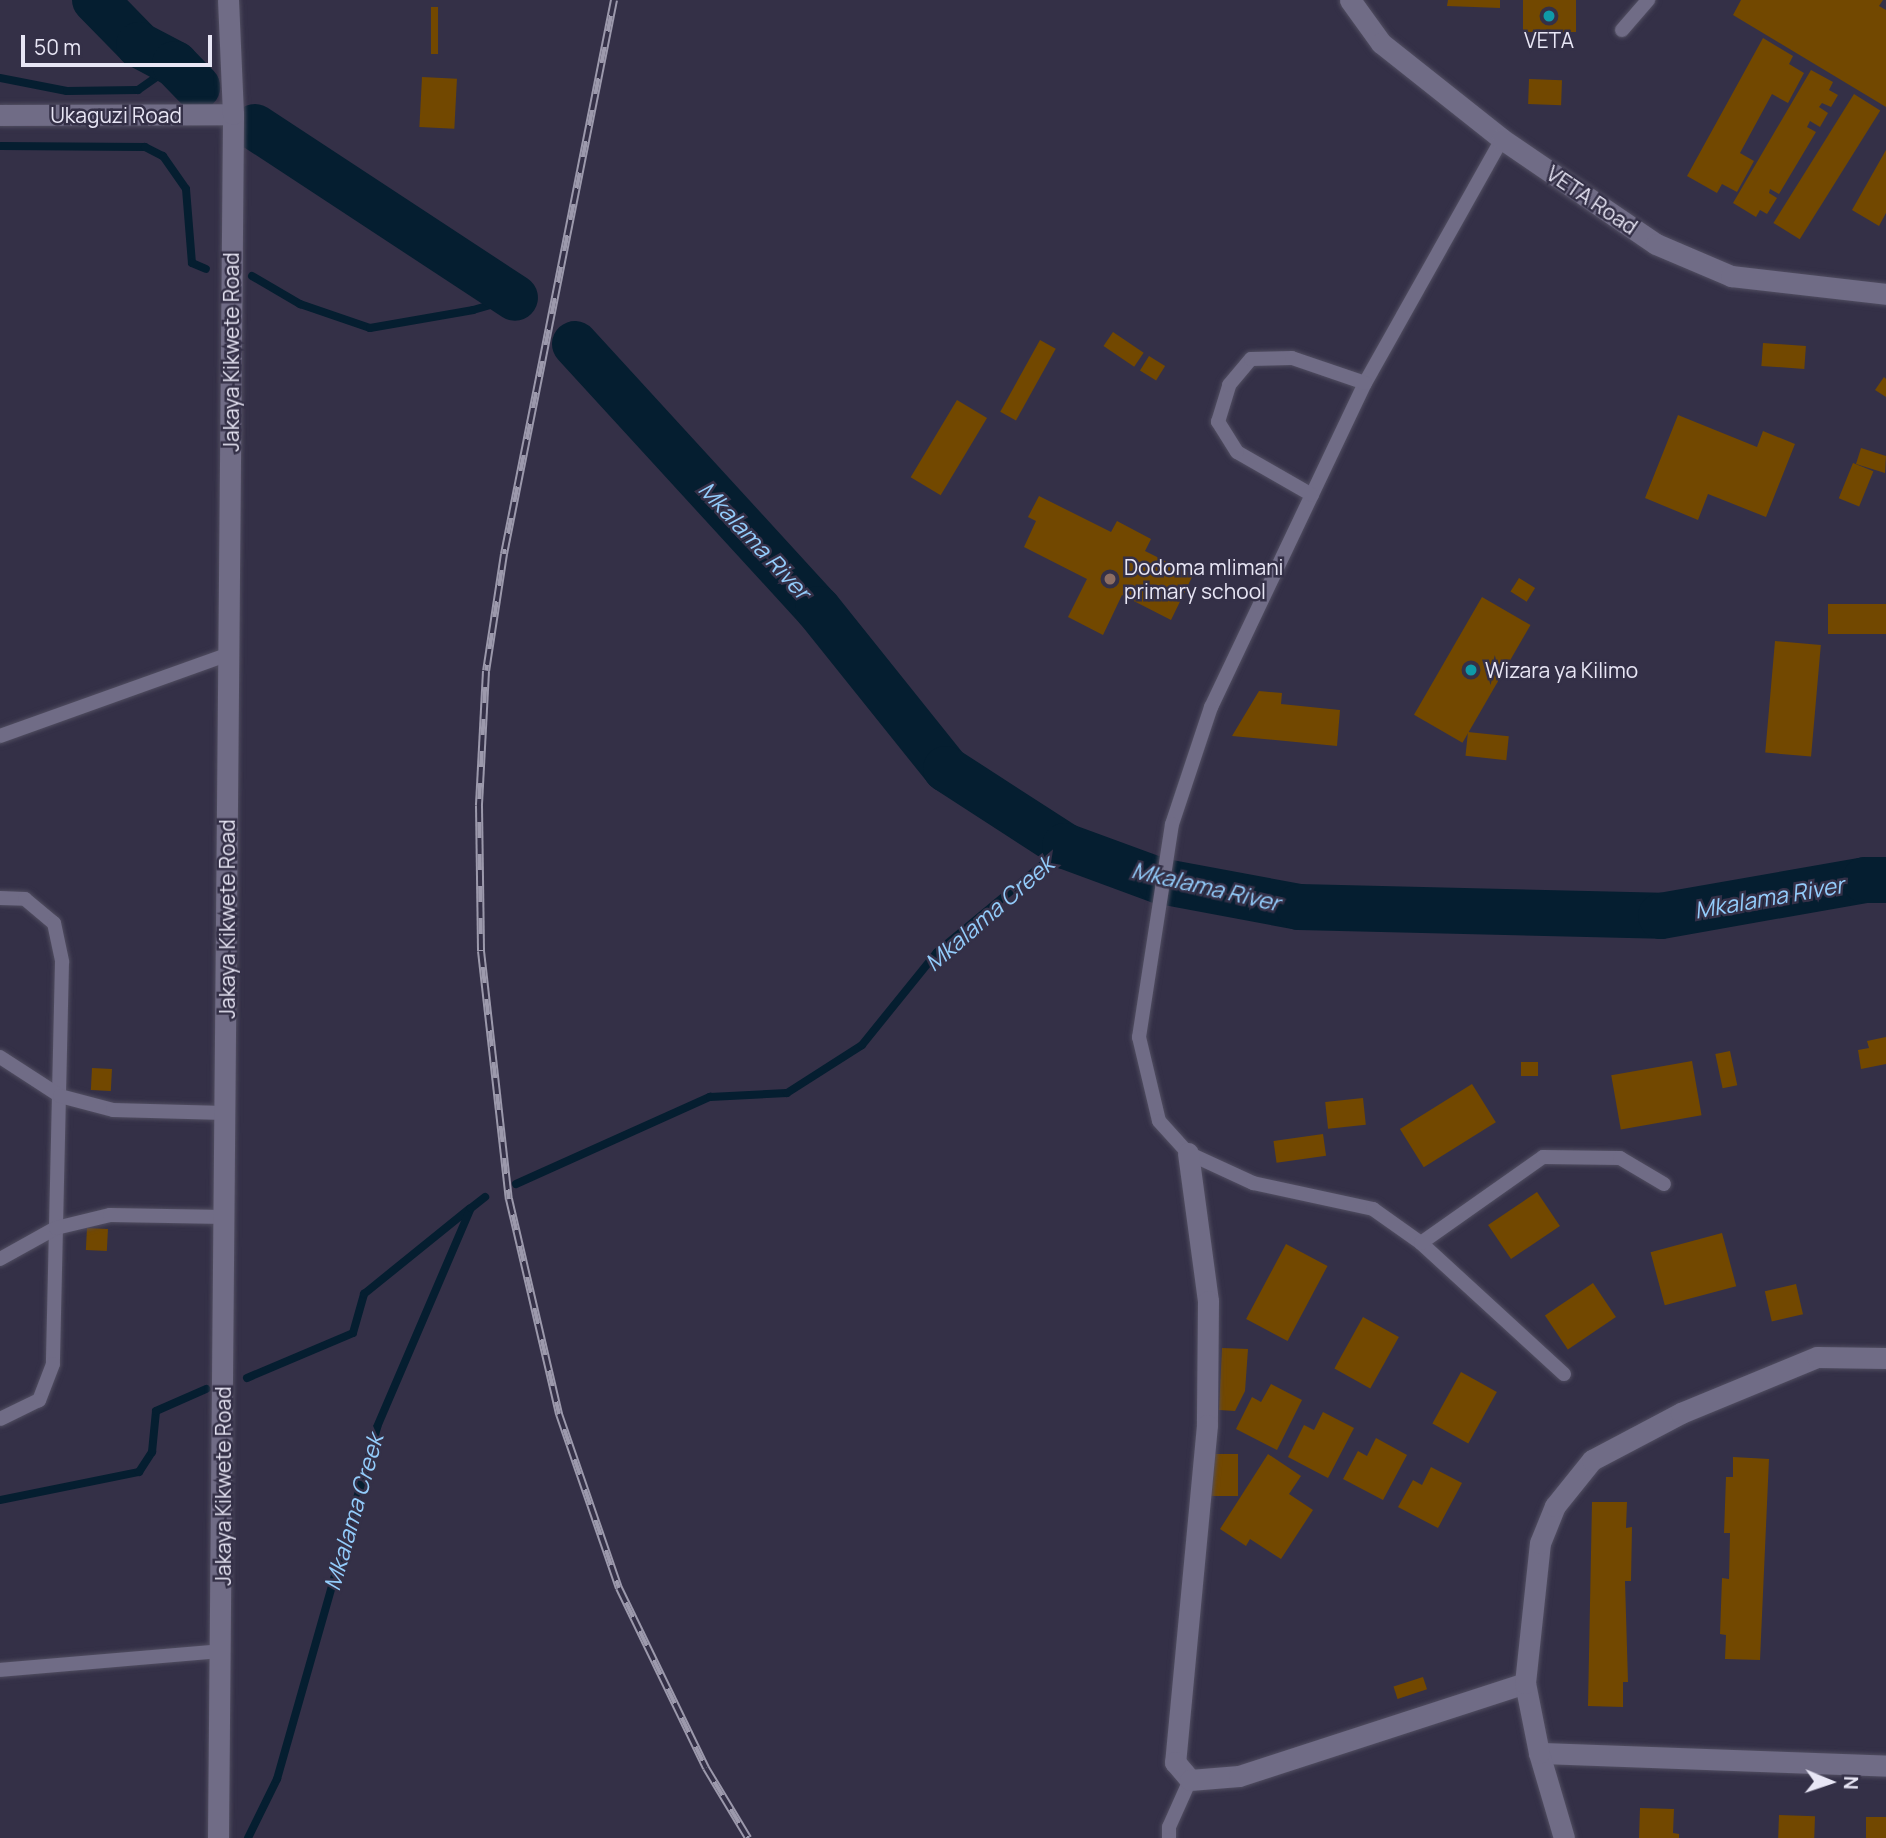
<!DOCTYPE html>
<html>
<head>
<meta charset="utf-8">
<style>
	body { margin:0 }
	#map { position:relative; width:1886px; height:1838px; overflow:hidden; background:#343047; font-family:Manrope,sans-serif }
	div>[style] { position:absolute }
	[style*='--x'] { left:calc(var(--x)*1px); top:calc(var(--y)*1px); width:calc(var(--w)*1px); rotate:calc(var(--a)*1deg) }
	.stream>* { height:8px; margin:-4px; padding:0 4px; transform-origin:4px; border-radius:4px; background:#051e30 }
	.river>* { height:46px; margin:-23px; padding:0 23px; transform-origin:23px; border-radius:23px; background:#051e30 }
	.building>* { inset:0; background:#724800; transform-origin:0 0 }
	.roads { filter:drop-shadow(0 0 2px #514e61) drop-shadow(0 0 2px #514e61) }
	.lane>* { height:14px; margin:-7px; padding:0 7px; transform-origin:7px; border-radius:7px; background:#706c86 }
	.street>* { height:21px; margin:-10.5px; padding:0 10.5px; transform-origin:10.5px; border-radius:10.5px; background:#706c86 }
	.secondary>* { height:21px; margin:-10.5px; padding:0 10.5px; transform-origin:10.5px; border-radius:10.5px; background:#706c86 }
	.rail>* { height:8px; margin-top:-4px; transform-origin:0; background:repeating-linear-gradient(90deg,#343047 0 16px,#9c99ac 0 32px); box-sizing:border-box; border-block:2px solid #9c99ac }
	.dots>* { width:19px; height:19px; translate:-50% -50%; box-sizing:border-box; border:4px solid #343047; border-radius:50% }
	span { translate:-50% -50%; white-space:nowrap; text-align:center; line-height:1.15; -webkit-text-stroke:5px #343047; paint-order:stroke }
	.poi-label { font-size:21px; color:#e8e6f5 }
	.left { translate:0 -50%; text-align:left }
	.street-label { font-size:21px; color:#e8e6f5 }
	.water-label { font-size:23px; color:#93ccfb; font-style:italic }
	.north { position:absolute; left:1795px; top:1747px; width:70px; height:70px; -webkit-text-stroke:5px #343047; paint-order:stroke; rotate:92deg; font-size:19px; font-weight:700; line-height:28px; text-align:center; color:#e8e6f5 }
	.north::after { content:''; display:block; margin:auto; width:24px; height:32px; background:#e8e6f5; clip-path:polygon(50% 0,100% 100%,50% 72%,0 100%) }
	.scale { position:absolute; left:21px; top:35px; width:191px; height:32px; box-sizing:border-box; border:4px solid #e8e6f5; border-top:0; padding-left:9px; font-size:21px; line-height:24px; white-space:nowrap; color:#e8e6f5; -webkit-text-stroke:5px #343047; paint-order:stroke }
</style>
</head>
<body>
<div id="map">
	<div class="stream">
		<i style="--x:0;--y:78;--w:68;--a:11"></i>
		<i style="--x:67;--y:91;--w:71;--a:-0.8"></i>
		<i style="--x:138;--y:90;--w:45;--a:-35.1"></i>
		<i style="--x:0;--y:146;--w:145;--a:0.4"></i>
		<i style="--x:145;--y:147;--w:20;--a:27"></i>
		<i style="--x:163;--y:156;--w:40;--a:55.1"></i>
		<i style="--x:186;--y:189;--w:74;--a:85.4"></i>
		<i style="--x:192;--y:263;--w:15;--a:23"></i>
		<i style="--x:252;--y:276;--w:56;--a:30.3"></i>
		<i style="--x:300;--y:304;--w:74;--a:18.9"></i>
		<i style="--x:370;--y:328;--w:105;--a:-9.9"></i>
		<i style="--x:473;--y:310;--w:44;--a:-15.9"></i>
		<i style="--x:516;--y:1184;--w:213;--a:-24.2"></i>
		<i style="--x:710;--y:1097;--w:77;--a:-3"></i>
		<i style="--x:787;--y:1093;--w:89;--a:-32.6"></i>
		<i style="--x:862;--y:1045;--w:119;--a:-51.1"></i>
		<i style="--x:937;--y:952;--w:166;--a:-39.6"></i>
		<i style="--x:247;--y:1378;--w:115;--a:-23"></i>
		<i style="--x:353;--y:1333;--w:41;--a:-74.2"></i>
		<i style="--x:364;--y:1294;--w:135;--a:-39"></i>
		<i style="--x:0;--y:1500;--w:142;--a:-11.4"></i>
		<i style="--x:139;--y:1472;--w:24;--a:-57"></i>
		<i style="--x:152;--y:1452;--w:41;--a:-84.4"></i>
		<i style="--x:156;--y:1411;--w:55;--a:-23.7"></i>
		<i style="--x:248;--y:1838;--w:66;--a:-63.8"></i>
		<i style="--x:277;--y:1779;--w:366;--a:-74.1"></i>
		<i style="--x:377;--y:1427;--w:238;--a:-66.8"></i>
		<i style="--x:471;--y:1208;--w:18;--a:-38"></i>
	</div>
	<div class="river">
		<i style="--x:95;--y:0;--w:63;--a:45.6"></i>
		<i style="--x:139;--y:45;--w:41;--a:27.8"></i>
		<i style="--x:175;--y:64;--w:32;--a:46"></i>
		<i style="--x:255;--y:127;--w:311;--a:33.3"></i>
		<i style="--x:575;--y:344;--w:360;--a:47.5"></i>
		<i style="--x:818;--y:609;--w:205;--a:51.3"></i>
		<i style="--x:946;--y:769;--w:142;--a:32.9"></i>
		<i style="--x:1065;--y:846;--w:101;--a:20.2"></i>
		<i style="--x:1160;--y:881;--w:141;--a:10.6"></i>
		<i style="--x:1299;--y:907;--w:362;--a:1.4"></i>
		<i style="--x:1661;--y:916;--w:207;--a:-10"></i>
		<i style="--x:1865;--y:880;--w:21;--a:0"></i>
	</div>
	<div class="building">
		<i style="clip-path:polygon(1448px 0,1500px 0,1500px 8px,1447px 6px)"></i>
		<i style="left:1523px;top:0;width:53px;height:32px"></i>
		<i style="clip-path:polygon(1741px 0,1883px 0,1879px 6px,1886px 10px,1886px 107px,1733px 15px)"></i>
		<i style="left:431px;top:7px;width:7px;height:47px"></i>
		<i style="clip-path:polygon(1763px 38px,1793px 56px,1789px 64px,1804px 73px,1788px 103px,1772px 94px,1740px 153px,1754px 161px,1737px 192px,1722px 184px,1717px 193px,1687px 176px)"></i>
		<i style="clip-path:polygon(1811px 70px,1833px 82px,1829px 90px,1838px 95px,1831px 107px,1822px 103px,1819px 107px,1828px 113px,1820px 127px,1810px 121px,1807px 127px,1816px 132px,1779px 194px,1770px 189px,1769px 193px,1777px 198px,1767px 214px,1760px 210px,1756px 217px,1733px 203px)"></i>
		<i style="left:422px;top:77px;width:35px;height:50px;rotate:3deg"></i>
		<i style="left:1529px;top:79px;width:33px;height:25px;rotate:2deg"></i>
		<i style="left:1854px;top:94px;width:31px;height:152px;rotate:32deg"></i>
		<i style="clip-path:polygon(1886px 150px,1886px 213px,1879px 226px,1852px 210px)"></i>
		<i style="left:1113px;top:332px;width:37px;height:17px;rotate:34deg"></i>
		<i style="left:1040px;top:340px;width:18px;height:82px;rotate:29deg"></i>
		<i style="left:1763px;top:343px;width:43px;height:23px;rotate:4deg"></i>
		<i style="left:1149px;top:356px;width:19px;height:17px;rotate:32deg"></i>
		<i style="clip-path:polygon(1884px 377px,1886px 379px,1886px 397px,1875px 390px)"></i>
		<i style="left:957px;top:400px;width:35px;height:90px;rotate:31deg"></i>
		<i style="clip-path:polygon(1678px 415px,1757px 447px,1763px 431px,1795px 444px,1766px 517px,1708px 494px,1698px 520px,1645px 498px)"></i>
		<i style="clip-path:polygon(1861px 448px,1886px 456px,1885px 473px,1856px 464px)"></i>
		<i style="left:1853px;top:463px;width:22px;height:38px;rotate:22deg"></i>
		<i style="clip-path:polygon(1039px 496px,1111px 532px,1117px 521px,1151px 539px,1145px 551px,1193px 575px,1171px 620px,1122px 595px,1103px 635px,1068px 617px,1087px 579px,1024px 547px,1036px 521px,1028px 517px)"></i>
		<i style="left:1519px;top:578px;width:19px;height:16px;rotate:32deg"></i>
		<i style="left:1482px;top:597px;width:56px;height:136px;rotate:30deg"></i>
		<i style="left:1886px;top:604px;width:30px;height:58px;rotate:90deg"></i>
		<i style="left:1775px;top:641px;width:46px;height:112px;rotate:5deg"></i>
		<i style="clip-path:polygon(1259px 691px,1282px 693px,1281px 704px,1340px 710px,1337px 746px,1232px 736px)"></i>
		<i style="left:1468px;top:732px;width:41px;height:24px;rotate:6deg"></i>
		<i style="clip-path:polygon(1886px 1037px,1886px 1064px,1861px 1069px,1858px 1050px,1869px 1048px,1867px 1041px)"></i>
		<i style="left:1730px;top:1051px;width:35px;height:15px;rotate:78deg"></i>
		<i style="left:1692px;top:1061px;width:55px;height:82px;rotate:80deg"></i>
		<i style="left:1521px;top:1062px;width:17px;height:14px"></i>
		<i style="left:92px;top:1068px;width:20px;height:22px;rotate:3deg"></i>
		<i style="left:1472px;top:1084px;width:45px;height:85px;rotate:58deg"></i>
		<i style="left:1363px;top:1098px;width:27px;height:38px;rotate:84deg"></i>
		<i style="left:1323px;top:1134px;width:22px;height:50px;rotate:82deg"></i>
		<i style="left:1537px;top:1192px;width:41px;height:59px;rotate:56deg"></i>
		<i style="left:87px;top:1228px;width:21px;height:22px;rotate:3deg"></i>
		<i style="left:1722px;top:1233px;width:55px;height:74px;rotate:75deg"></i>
		<i style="left:1286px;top:1244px;width:47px;height:85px;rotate:28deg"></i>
		<i style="left:1593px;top:1283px;width:41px;height:58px;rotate:56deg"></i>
		<i style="left:1796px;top:1284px;width:31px;height:32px;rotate:77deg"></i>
		<i style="left:1363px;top:1317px;width:41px;height:59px;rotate:29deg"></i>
		<i style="clip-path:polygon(1222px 1348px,1248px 1349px,1245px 1391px,1235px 1411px,1219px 1410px)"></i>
		<i style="left:1461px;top:1372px;width:41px;height:59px;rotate:29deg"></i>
		<i style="clip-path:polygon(1271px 1384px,1302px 1400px,1277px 1450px,1236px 1429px,1252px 1397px,1261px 1402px)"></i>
		<i style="clip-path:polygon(1323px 1412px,1354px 1428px,1328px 1478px,1288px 1457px,1304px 1425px,1314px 1430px)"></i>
		<i style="clip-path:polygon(1376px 1438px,1407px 1455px,1383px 1500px,1343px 1479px,1358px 1451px,1367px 1456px)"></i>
		<i style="left:1210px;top:1454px;width:28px;height:42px"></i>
		<i style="clip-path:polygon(1268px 1454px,1301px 1476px,1289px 1494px,1313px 1510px,1281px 1559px,1250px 1539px,1246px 1546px,1220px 1529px)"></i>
		<i style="clip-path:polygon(1733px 1457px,1769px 1459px,1760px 1660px,1725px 1659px,1726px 1635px,1720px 1634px,1722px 1578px,1729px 1579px,1730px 1533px,1724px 1533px,1726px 1477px,1733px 1477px)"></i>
		<i style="clip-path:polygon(1431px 1467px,1462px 1483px,1438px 1528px,1398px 1507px,1413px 1480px,1422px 1485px)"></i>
		<i style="clip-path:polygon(1592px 1502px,1627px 1502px,1626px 1528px,1632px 1527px,1631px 1581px,1625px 1581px,1628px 1682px,1623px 1682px,1623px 1707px,1588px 1706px)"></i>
		<i style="left:1423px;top:1677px;width:13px;height:31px;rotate:72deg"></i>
		<i style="clip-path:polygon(1640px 1808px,1674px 1809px,1673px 1833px,1679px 1834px,1679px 1838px,1639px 1838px)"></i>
		<i style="left:1779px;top:1815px;width:36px;height:23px;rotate:2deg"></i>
		<i style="left:1866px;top:1817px;width:20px;height:21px"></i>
	</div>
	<div class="roads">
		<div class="lane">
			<i style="--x:1622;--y:30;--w:40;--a:-49"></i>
			<i style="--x:1502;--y:139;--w:280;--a:119.3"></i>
			<i style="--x:1365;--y:383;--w:359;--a:115.4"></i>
			<i style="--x:1211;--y:707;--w:123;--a:108.4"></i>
			<i style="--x:1172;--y:824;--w:216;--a:98.8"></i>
			<i style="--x:1139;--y:1037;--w:86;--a:76.6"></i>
			<i style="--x:1159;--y:1121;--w:43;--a:47.8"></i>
			<i style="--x:1188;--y:1153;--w:72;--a:24.8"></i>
			<i style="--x:1253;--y:1183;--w:123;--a:12.2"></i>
			<i style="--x:1373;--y:1209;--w:59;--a:35.3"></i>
			<i style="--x:1421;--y:1243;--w:194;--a:42.5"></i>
			<i style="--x:1312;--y:495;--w:86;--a:-150.2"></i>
			<i style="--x:1237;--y:452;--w:36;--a:-122"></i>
			<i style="--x:1218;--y:422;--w:39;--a:-73"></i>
			<i style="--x:1229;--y:385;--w:34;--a:-50"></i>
			<i style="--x:1251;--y:359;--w:41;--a:-1.4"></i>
			<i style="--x:1292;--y:358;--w:77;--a:18.9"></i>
			<i style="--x:0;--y:736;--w:243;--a:-19.7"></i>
			<i style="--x:0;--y:898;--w:25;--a:2"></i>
			<i style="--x:25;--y:899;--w:38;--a:40"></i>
			<i style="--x:54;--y:923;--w:40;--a:78"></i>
			<i style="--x:62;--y:962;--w:402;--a:91.3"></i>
			<i style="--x:53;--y:1364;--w:39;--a:111"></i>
			<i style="--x:39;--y:1400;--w:43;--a:154"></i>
			<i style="--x:0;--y:1057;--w:72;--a:33"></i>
			<i style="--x:60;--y:1096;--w:55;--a:14.8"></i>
			<i style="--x:113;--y:1110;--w:112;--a:1.5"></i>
			<i style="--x:1421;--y:1243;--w:149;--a:-35.2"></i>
			<i style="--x:1543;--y:1157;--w:77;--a:0.7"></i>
			<i style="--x:1620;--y:1158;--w:51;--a:30.6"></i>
			<i style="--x:0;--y:1259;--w:64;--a:-29"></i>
			<i style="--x:56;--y:1228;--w:56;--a:-13.5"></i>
			<i style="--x:110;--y:1215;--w:115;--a:1"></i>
			<i style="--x:0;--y:1670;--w:223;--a:-4.9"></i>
			<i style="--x:1169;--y:1838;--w:11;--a:-90"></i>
			<i style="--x:1169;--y:1827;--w:51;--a:-65.9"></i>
		</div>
		<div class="street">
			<i style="--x:1350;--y:0;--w:53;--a:54.2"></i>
			<i style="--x:1381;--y:43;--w:154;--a:38.4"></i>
			<i style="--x:1502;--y:139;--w:186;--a:34.3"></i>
			<i style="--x:1656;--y:244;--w:82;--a:23.1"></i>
			<i style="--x:1731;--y:276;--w:156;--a:6.6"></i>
			<i style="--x:0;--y:115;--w:233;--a:-0.2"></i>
			<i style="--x:1188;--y:1153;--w:149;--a:82.3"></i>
			<i style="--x:1208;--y:1301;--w:124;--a:90.5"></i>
			<i style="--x:1207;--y:1425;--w:339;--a:95.4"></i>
			<i style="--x:1175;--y:1762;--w:23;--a:50"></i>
			<i style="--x:1190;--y:1780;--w:49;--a:-4.7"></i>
			<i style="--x:1239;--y:1776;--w:301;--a:-18"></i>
			<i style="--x:1539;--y:1753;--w:347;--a:2.1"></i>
			<i style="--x:1564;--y:1838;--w:89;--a:-106.4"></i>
			<i style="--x:1539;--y:1753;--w:71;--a:-101.3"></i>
			<i style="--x:1525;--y:1683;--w:141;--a:-83.9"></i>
			<i style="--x:1540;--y:1543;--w:40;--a:-68"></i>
			<i style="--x:1555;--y:1506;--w:59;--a:-51.2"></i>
			<i style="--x:1592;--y:1460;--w:101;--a:-27.8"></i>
			<i style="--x:1681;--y:1413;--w:147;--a:-22.4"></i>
			<i style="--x:1817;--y:1357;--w:69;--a:0.8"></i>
		</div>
		<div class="secondary">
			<i style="--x:218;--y:1838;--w:1724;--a:-89.5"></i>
			<i style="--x:233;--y:114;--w:114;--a:-92.5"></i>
		</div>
	</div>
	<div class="rail">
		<i style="--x:614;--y:0;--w:565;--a:101.23"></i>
		<i style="--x:504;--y:554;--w:118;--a:98.7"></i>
		<i style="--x:486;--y:671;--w:135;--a:93"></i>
		<i style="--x:479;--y:806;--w:145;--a:89.2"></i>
		<i style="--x:481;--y:951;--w:250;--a:83.6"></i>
		<i style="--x:509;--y:1199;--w:221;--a:76.9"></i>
		<i style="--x:559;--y:1414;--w:184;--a:71"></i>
		<i style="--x:619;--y:1588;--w:200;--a:64.2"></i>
		<i style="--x:706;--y:1768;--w:82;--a:59"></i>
	</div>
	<div class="dots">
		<i style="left:1549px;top:16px;background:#0f9aa8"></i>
		<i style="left:1110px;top:579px;background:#8d6e63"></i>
		<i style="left:1471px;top:670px;background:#0f9aa8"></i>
	</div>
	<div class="poi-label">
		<span style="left:1549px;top:40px">VETA</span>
		<span class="left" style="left:1124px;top:579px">Dodoma mlimani<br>primary school</span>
		<span class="left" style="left:1485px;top:670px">Wizara ya Kilimo</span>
	</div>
	<div class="street-label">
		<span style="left:116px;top:115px">Ukaguzi Road</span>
		<span style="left:1592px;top:200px;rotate:34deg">VETA Road</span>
		<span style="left:231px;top:352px;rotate:-90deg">Jakaya Kikwete Road</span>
		<span style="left:227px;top:919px;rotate:-90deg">Jakaya Kikwete Road</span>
		<span style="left:223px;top:1486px;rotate:-90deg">Jakaya Kikwete Road</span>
	</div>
	<div class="water-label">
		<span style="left:755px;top:540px;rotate:47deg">Mkalama River</span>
		<span style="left:1206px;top:886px;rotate:13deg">Mkalama River</span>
		<span style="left:1769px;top:897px;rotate:-10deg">Mkalama River</span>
		<span style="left:989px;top:913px;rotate:-41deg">Mkalama Creek</span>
		<span style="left:353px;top:1512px;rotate:-74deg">Mkalama Creek</span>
	</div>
	<div class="north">N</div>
	<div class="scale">50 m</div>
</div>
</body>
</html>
